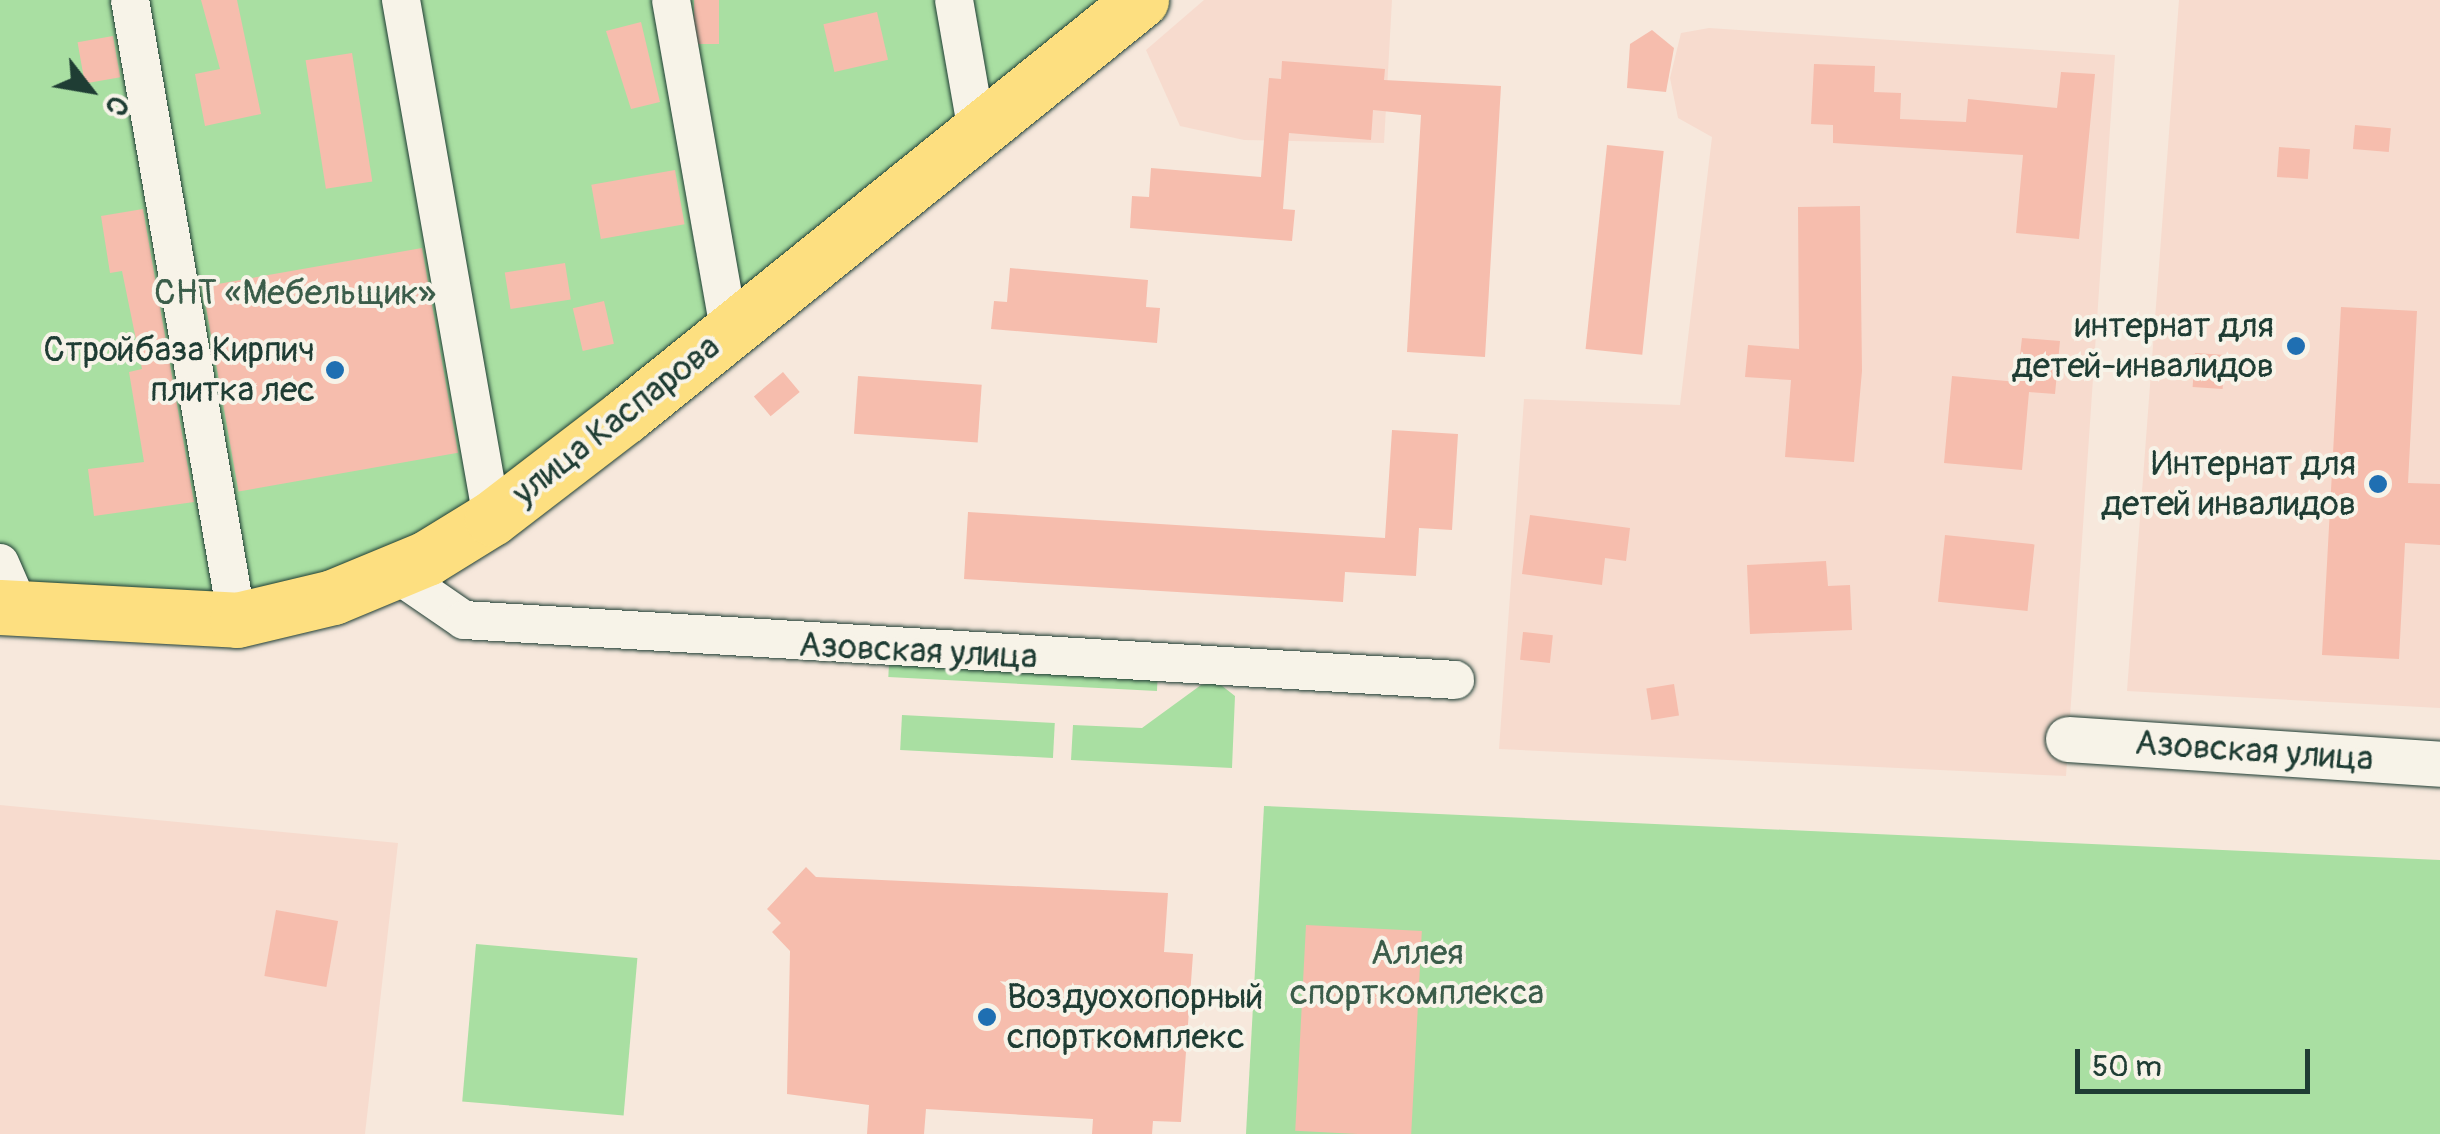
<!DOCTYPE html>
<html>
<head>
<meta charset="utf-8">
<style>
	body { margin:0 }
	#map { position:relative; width:2440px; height:1134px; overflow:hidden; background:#f7e8dc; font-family:Pangolin,sans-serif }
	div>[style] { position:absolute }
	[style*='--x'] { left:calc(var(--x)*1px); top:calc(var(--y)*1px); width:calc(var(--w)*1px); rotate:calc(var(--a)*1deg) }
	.built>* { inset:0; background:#f7dbce }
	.green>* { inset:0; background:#a9dfa2; transform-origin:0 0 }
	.building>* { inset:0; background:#f6bdad; transform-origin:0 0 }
	.roads { filter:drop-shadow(0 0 2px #1f3d34) drop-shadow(0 0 2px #1f3d34) }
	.minor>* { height:38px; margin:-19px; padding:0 19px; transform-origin:19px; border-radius:19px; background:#f7f3e8 }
	.tertiary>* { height:45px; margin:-22.5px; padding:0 22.5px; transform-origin:22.5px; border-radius:22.5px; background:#f7f3e8 }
	.primary>* { height:55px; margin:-27.5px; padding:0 27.5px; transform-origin:27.5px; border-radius:27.5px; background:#fddf80 }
	.dots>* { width:28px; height:28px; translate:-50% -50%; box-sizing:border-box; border:5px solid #f7f3e8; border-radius:50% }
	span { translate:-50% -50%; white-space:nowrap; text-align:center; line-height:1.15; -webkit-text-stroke:8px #f7f3e8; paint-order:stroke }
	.park-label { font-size:35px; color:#3b5d4a }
	.poi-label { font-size:35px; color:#1f3d34 }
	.right { translate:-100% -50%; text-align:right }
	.left { translate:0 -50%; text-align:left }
	.street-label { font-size:35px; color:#1f3d34 }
	.north { position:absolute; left:40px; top:40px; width:100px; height:100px; -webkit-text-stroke:8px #f7f3e8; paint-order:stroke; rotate:121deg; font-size:28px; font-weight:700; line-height:40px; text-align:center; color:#1f3d34 }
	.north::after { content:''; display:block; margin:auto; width:35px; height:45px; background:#1f3d34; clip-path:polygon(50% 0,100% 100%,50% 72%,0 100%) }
	.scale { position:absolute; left:2075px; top:1049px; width:235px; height:45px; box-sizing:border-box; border:5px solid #1f3d34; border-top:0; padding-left:12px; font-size:30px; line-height:35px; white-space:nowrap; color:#1f3d34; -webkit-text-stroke:8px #f7f3e8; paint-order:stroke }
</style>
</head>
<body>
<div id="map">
	<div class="built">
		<i style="clip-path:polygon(1204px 0,1392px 0,1384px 143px,1244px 140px,1180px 126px,1146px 50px)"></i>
		<i style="clip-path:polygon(2179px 0,2440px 0,2440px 708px,2127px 691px)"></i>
		<i style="clip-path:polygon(1709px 28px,2115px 55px,2066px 776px,1499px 749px,1524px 399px,1680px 405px,1712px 137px,1678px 118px,1670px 78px,1681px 33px)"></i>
		<i style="clip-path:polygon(0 805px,398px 843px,365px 1134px,0 1134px)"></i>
	</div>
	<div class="green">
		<i style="clip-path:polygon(0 0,1141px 0,772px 298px,333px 597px,0 607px)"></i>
		<i style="left:889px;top:664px;width:269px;height:13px;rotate:3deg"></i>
		<i style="clip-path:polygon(1217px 682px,1235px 696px,1232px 768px,1071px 760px,1073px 725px,1142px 728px,1201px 685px)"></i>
		<i style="left:902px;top:715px;width:153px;height:35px;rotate:3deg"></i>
		<i style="clip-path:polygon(1264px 806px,2440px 860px,2440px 1134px,1246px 1134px)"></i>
		<i style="left:476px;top:944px;width:162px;height:158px;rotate:5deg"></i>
	</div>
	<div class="building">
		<i style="clip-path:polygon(201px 0,237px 0,261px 114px,205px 126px,195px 74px,220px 69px)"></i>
		<i style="left:694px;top:0;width:25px;height:44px"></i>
		<i style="left:877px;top:12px;width:49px;height:55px;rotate:77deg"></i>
		<i style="clip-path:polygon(641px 22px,660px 102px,631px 109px,606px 31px)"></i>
		<i style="clip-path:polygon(1652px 30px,1674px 48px,1666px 92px,1627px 88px,1630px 44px)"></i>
		<i style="left:113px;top:36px;width:42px;height:36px;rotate:80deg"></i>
		<i style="left:352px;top:53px;width:130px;height:47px;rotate:81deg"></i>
		<i style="clip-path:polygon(1282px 61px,1385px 69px,1384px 80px,1501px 86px,1485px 357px,1407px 352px,1421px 115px,1373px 110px,1371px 140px,1289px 133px,1283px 209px,1295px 210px,1292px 241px,1130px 228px,1132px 196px,1149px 197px,1151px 168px,1261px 177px,1269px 78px,1281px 79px)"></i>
		<i style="clip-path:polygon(1814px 64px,1875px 66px,1874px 92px,1901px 93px,1900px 119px,1966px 122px,1968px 99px,2057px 108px,2061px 72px,2095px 74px,2079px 239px,2016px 233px,2023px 155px,1833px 143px,1833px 125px,1811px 124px)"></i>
		<i style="left:2355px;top:125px;width:36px;height:24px;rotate:5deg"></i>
		<i style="left:1607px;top:145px;width:57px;height:205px;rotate:6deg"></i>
		<i style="left:2279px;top:147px;width:31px;height:30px;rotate:4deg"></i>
		<i style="left:675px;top:170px;width:55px;height:85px;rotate:80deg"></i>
		<i style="clip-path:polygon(1860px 206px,1862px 371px,1854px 462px,1785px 457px,1791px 380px,1745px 377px,1748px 345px,1799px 349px,1798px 207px)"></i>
		<i style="clip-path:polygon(143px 209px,194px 502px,94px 516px,88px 469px,144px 462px,129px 372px,142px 369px,122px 271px,110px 273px,101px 216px)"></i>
		<i style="left:422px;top:248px;width:208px;height:223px;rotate:80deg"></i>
		<i style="left:565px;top:263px;width:37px;height:61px;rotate:81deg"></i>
		<i style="clip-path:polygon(1010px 268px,1148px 280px,1146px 307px,1160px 308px,1157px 343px,991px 329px,994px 301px,1007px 302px)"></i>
		<i style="left:604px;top:301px;width:44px;height:32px;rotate:77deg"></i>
		<i style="clip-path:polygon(2341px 307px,2417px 311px,2408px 483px,2440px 484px,2440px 545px,2405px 543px,2399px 659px,2322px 655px)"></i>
		<i style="clip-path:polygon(2022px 338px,2060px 341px,2055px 394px,2029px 392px,2022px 470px,1944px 463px,1952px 376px,2017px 382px)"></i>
		<i style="left:2195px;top:353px;width:30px;height:34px;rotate:4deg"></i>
		<i style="left:783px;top:372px;width:26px;height:38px;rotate:50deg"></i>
		<i style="left:858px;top:376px;width:124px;height:58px;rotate:4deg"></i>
		<i style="clip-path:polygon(1392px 430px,1458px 434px,1452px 530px,1419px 528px,1416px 576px,1345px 572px,1343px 602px,964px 579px,968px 512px,1385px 538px)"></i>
		<i style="clip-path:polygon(1530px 515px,1630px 528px,1626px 561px,1605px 558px,1602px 585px,1522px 574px)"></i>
		<i style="left:1945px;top:535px;width:90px;height:67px;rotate:6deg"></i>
		<i style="clip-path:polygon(1826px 561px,1828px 586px,1850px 585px,1852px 630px,1750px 634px,1747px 565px)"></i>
		<i style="left:1523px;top:632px;width:30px;height:28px;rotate:6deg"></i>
		<i style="left:1674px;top:684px;width:32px;height:28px;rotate:81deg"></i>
		<i style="clip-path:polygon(806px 867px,816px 877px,1168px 893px,1164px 952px,1193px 954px,1181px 1122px,1153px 1121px,1152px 1134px,1092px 1134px,1093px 1119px,926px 1109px,924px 1134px,867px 1134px,869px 1105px,787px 1094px,790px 951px,772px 932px,781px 923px,767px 909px)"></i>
		<i style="left:276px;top:910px;width:63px;height:67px;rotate:10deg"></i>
		<i style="left:1306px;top:925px;width:116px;height:206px;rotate:3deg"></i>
	</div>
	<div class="roads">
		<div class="minor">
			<i style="--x:130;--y:0;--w:629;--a:80.21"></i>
			<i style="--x:401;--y:0;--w:526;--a:80.04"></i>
			<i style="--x:671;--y:0;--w:334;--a:80"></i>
			<i style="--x:954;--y:0;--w:134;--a:80.1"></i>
			<i style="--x:0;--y:563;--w:50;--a:66.5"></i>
			<i style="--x:397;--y:574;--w:81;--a:34.5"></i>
			<i style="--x:464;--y:620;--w:993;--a:3.46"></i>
		</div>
		<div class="tertiary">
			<i style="--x:2068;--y:739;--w:373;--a:3.8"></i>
		</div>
		<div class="primary">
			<i style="--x:0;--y:607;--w:237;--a:3.1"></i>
			<i style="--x:237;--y:620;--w:99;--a:-13.5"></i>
			<i style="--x:333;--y:597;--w:102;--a:-22.5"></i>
			<i style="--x:427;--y:558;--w:76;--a:-31.6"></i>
			<i style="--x:492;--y:518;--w:168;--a:-37.5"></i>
			<i style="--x:625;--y:416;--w:663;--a:-38.88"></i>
		</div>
	</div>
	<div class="dots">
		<i style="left:2296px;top:346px;background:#1f6fb2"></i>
		<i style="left:335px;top:370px;background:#1f6fb2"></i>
		<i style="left:2378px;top:484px;background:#1f6fb2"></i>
		<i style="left:987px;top:1017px;background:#1f6fb2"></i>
	</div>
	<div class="park-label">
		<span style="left:295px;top:293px">СНТ «Мебельщик»</span>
		<span style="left:1417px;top:973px">Аллея<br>спорткомплекса</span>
	</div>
	<div class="poi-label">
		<span class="right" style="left:2274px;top:346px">интернат для<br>детей-инвалидов</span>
		<span class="right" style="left:315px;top:370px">Стройбаза Кирпич<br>плитка лес</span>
		<span class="right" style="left:2356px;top:484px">Интернат для<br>детей инвалидов</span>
		<span class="left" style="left:1007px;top:1017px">Воздуохопорный<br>спорткомплекс</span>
	</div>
	<div class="street-label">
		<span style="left:616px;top:420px;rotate:-38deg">улица Каспарова</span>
		<span style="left:918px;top:651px;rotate:3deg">Азовская улица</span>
		<span style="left:2254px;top:751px;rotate:4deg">Азовская улица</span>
	</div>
	<div class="north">С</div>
	<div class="scale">50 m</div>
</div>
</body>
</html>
